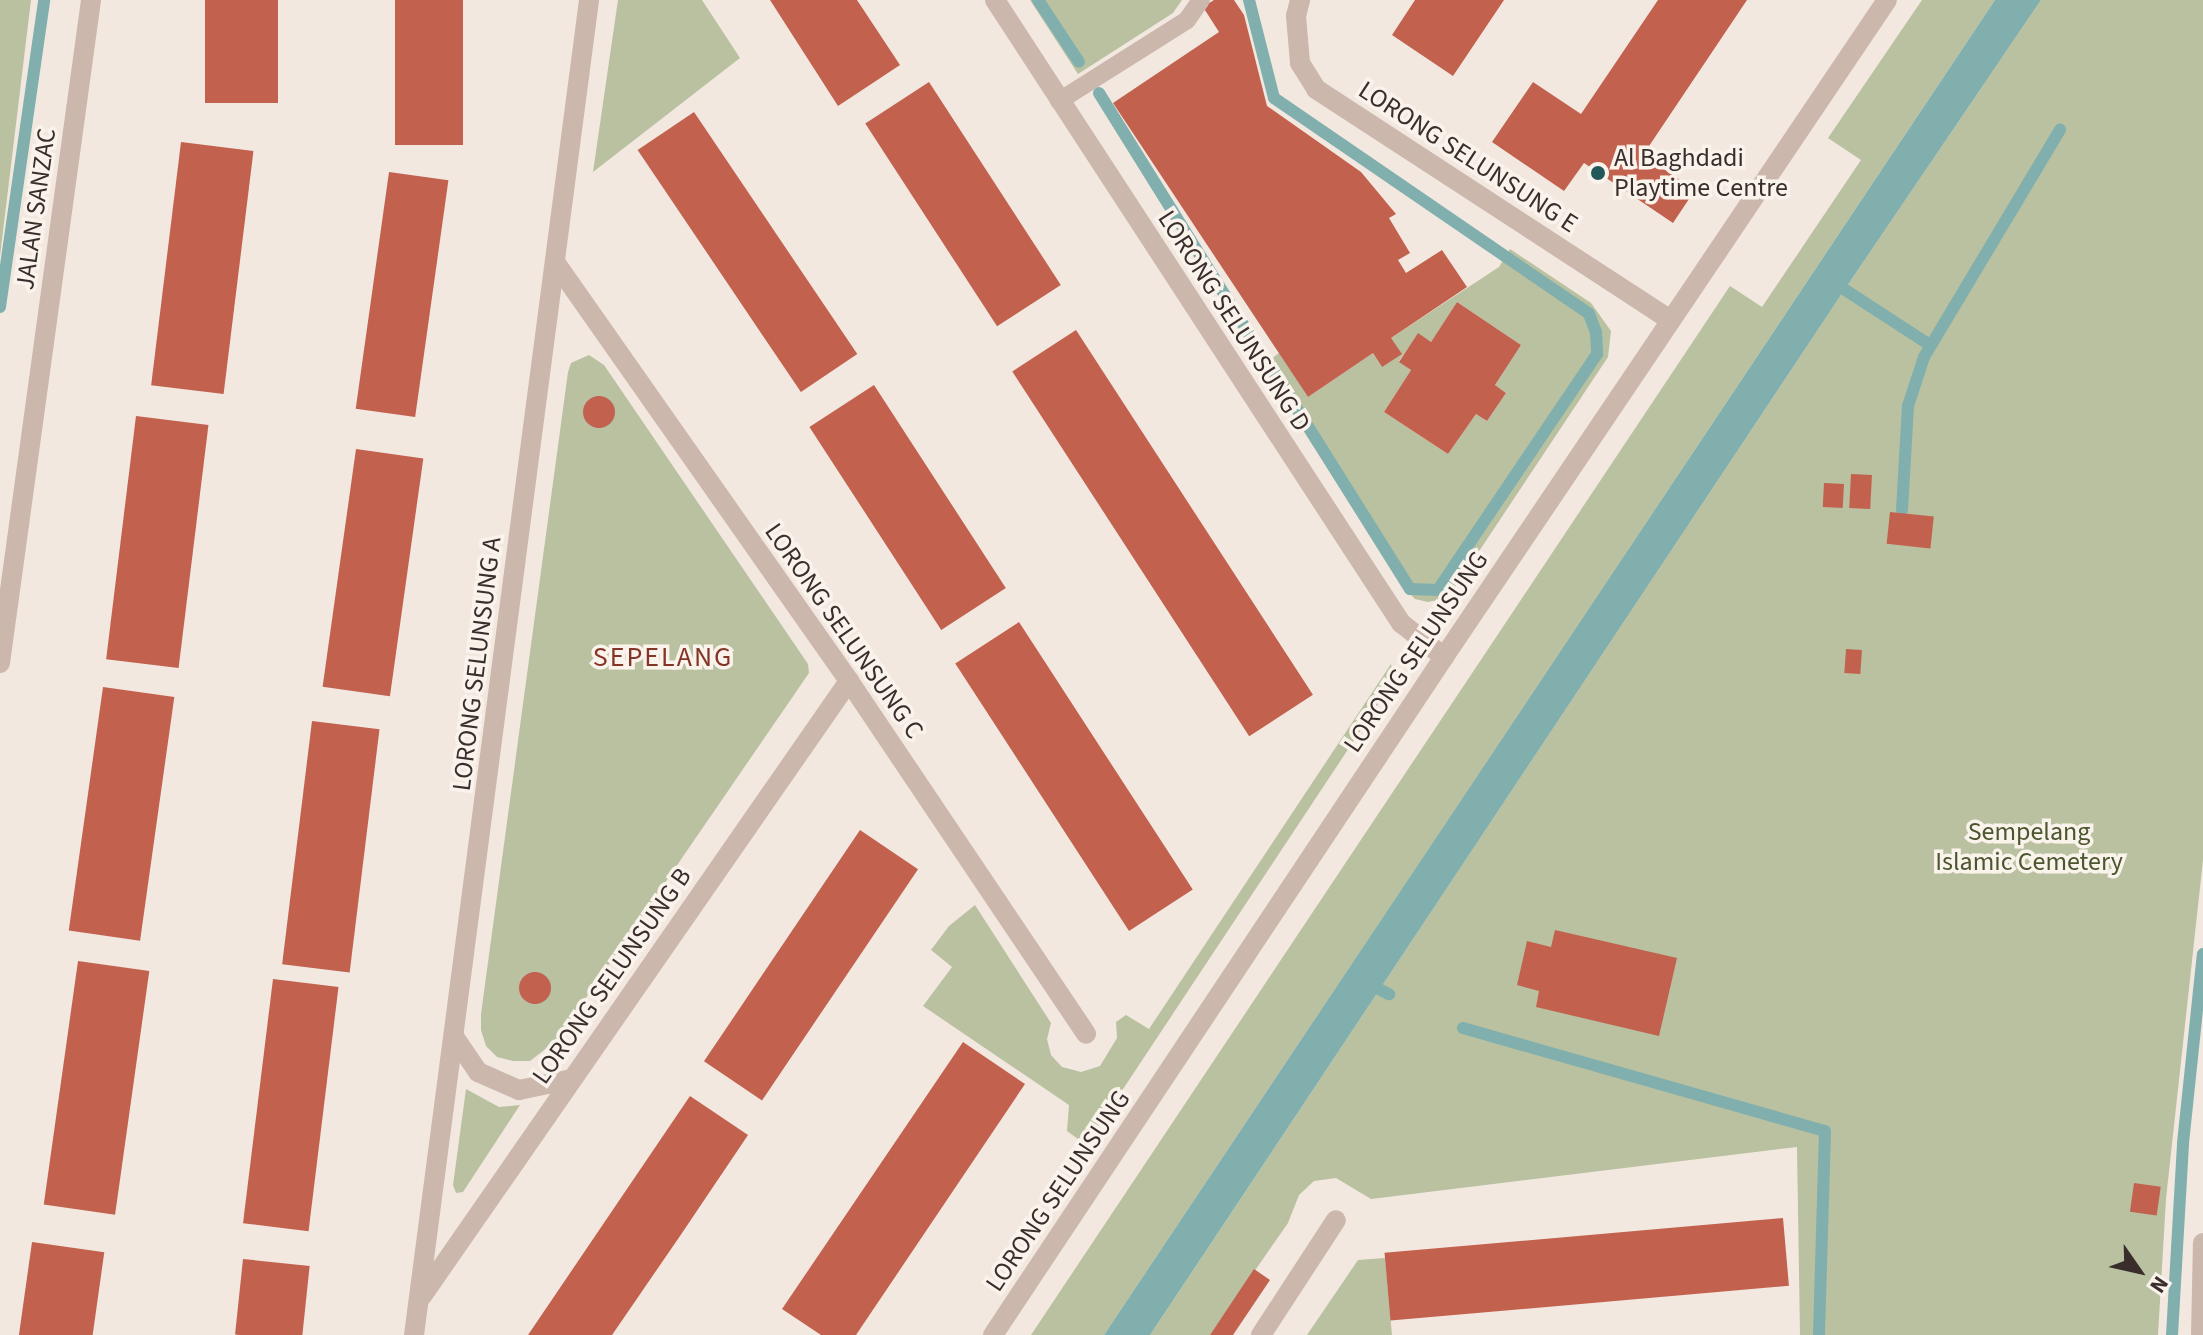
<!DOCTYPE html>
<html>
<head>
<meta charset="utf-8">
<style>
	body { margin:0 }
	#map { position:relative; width:2203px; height:1335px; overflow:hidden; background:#f2e8e0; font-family:"Source Sans 3",sans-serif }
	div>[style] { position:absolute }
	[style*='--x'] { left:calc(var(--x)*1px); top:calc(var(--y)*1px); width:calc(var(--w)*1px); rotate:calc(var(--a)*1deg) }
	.green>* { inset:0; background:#b9c1a0 }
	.water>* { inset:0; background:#80afad }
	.stream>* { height:12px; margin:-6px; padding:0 6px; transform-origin:6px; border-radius:6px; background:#80afad }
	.building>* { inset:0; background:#c2614e; transform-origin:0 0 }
	.round { border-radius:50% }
	.service>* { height:18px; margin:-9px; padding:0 9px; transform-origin:9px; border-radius:9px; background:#cbb7ac }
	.minor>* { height:20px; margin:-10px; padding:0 10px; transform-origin:10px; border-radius:10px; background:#cbb7ac }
	.dots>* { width:22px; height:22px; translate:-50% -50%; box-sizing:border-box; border:4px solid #faf3ec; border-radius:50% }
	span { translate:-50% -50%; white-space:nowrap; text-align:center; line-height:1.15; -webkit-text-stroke:7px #faf3ec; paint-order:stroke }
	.street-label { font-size:26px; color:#392e2b }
	.poi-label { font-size:26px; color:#392e2b }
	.left { translate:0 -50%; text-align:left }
	.park-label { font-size:26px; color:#4b562f }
	.neighbourhood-label { font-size:28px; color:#853526; letter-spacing:2px }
	.north { position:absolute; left:2099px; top:1231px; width:80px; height:80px; -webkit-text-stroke:6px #faf3ec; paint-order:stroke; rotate:124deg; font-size:22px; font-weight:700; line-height:32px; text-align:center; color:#392e2b }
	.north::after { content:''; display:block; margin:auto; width:28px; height:36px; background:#392e2b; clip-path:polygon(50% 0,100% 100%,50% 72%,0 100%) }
</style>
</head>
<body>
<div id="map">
	<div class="green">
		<i style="clip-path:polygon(0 0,31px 0,0 256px)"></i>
		<i style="clip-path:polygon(618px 0,702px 0,740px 58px,593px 172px)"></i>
		<i style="clip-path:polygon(1030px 0,1182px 0,1173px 13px,1078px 74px)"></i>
		<i style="clip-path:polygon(1922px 0,1995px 0,1104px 1335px,1031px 1335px,1730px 286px,1762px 307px,1861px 160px,1828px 138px)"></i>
		<i style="clip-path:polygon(2041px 0,2203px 0,2203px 860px,2166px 1199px,2158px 1335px,1800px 1335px,1797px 1147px,1371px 1199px,1336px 1178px,1314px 1181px,1299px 1195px,1288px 1223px,1210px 1335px,1150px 1335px,1845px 289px)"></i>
		<i style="clip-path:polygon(evenodd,1510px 249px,1591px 303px,1611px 331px,1608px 357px,1448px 598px,1428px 602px,1415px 599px,1404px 588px,1262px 366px,1279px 353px,1308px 397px,1373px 353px,1382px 367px,1391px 338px,1499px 267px,1510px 249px,1457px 302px,1521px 345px,1495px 385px,1506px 393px,1487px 421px,1476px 414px,1448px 454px,1384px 412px,1411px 370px,1399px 361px,1418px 334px,1431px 342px,1457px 302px)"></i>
		<i style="clip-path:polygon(589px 355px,604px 365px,808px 664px,809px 673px,557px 1040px,530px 1061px,513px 1061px,497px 1057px,486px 1046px,481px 1030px,481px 1014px,568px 372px,571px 363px)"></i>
		<i style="clip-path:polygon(1391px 664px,1394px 680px,1086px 1145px,1067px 1131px,1069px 1105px,923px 1006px,952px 967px,931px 950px,949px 926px,975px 905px,1051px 1023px,1047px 1039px,1051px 1055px,1062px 1067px,1081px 1072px,1100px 1066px,1117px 1038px,1116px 1022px,1126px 1015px,1149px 1029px)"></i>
		<i style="clip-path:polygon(466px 1089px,499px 1107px,520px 1105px,463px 1192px,456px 1193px,453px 1185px)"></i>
		<i style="clip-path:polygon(1385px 1258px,1392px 1335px,1307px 1335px,1358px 1260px)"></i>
	</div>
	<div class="water">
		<i style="clip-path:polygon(1995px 0,2041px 0,1845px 289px,1150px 1335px,1104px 1335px)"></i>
	</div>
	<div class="stream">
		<i style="--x:1038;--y:0;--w:74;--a:56.5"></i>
		<i style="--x:1249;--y:0;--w:101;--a:75.7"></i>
		<i style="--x:1274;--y:98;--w:382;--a:34.4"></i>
		<i style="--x:1589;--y:314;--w:19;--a:69"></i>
		<i style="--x:1596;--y:332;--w:22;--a:87"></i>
		<i style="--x:1597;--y:354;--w:285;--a:124"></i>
		<i style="--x:1438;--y:590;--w:28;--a:-178"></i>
		<i style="--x:1410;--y:589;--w:266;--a:-122.1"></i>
		<i style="--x:1099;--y:93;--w:290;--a:58.1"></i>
		<i style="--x:1833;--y:282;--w:116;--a:33"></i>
		<i style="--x:0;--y:307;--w:310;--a:-81.8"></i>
		<i style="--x:1902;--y:510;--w:104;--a:-86.7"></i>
		<i style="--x:1908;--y:406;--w:52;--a:-71.9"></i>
		<i style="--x:1924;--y:357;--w:265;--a:-59.1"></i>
		<i style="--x:1367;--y:983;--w:25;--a:27"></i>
		<i style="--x:1463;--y:1028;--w:376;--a:15.9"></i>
		<i style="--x:1825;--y:1131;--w:204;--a:91.7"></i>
		<i style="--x:2172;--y:1335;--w:192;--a:-86.7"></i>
		<i style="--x:2183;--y:1143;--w:190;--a:-84"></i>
	</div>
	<div class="building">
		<i style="left:205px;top:0;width:73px;height:103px"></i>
		<i style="left:395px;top:0;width:68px;height:145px"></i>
		<i style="clip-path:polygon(770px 0,857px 0,900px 65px,838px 106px)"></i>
		<i style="clip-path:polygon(1214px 0,1234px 0,1244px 15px,1267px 106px,1361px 172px,1396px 214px,1389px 218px,1410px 253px,1398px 260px,1406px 273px,1442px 250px,1467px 287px,1391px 338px,1402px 354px,1382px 367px,1373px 353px,1308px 397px,1113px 103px,1219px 32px,1203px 7px)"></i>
		<i style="clip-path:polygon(1415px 0,1504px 0,1453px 76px,1392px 35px)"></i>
		<i style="clip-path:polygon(1658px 0,1747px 0,1643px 155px,1695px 190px,1673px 223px,1584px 163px,1564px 191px,1492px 142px,1533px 82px,1581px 114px)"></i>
		<i style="left:929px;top:82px;width:242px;height:76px;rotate:57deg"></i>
		<i style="left:694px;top:112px;width:292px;height:68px;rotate:56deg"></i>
		<i style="left:181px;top:142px;width:73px;height:245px;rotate:7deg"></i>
		<i style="left:389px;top:172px;width:60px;height:239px;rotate:8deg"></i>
		<i style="clip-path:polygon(1457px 302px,1521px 345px,1495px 385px,1506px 393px,1487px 421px,1476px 414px,1448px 454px,1384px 412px,1411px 370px,1399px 362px,1418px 333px,1431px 342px)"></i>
		<i style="left:1076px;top:330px;width:435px;height:76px;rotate:57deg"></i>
		<i style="left:874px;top:385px;width:242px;height:77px;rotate:57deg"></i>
		<i class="round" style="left:583px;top:396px;width:32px;height:32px"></i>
		<i style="left:136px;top:416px;width:73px;height:245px;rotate:7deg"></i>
		<i style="left:356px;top:449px;width:68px;height:240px;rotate:8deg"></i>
		<i style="left:1851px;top:474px;width:21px;height:34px;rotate:3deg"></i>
		<i style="left:1824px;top:483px;width:20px;height:24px;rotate:3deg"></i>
		<i style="left:1890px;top:512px;width:44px;height:32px;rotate:6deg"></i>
		<i style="left:1019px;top:622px;width:319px;height:76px;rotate:57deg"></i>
		<i style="left:1846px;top:649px;width:16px;height:24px;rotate:4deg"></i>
		<i style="left:103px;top:687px;width:72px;height:246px;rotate:8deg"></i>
		<i style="left:312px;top:721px;width:68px;height:245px;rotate:7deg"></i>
		<i style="left:860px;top:830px;width:70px;height:279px;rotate:34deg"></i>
		<i style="clip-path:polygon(1555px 930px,1677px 958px,1659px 1036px,1536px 1007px,1539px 991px,1517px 985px,1527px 941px,1551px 947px)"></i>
		<i style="left:78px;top:961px;width:72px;height:246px;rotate:8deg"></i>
		<i class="round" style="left:519px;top:972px;width:32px;height:32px"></i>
		<i style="left:273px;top:979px;width:66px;height:246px;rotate:7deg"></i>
		<i style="clip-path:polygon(963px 1042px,1025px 1084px,856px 1335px,821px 1335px,782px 1309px)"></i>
		<i style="clip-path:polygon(690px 1096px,748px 1135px,680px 1236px,612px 1335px,528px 1335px)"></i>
		<i style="left:2134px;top:1183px;width:27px;height:29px;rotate:8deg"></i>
		<i style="left:1783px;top:1218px;width:68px;height:400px;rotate:85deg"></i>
		<i style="left:32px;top:1242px;width:73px;height:94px;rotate:8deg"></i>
		<i style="left:243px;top:1259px;width:67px;height:76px;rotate:6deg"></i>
		<i style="clip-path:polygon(1254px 1269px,1270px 1280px,1233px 1335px,1210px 1335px)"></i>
	</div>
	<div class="service">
		<i style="--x:1059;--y:101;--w:151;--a:-32.3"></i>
		<i style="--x:1187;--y:20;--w:24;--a:-55"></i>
	</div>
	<div class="minor">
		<i style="--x:995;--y:0;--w:744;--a:56.91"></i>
		<i style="--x:1401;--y:623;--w:55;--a:38.3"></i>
		<i style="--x:1300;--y:0;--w:16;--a:104"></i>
		<i style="--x:1296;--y:16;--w:47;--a:85.1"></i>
		<i style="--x:1300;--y:63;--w:31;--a:58"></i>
		<i style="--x:1316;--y:89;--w:423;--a:33.1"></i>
		<i style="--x:555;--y:262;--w:512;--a:54.94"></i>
		<i style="--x:849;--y:681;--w:425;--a:56.1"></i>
		<i style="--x:0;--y:663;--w:669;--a:-82.18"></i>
		<i style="--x:455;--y:1038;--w:41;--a:55.9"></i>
		<i style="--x:478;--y:1072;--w:45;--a:23.7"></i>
		<i style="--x:519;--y:1090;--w:54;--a:-11.7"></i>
		<i style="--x:422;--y:1296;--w:749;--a:-55.23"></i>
		<i style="--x:414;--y:1335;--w:1346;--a:-82.53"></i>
		<i style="--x:993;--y:1335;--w:814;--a:-56.37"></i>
		<i style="--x:1444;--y:657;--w:792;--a:-56.01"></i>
		<i style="--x:1261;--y:1335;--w:137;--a:-56.9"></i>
		<i style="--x:2201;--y:1335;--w:92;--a:-88.8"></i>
	</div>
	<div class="dots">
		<i style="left:1598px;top:173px;background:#215958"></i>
	</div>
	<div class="street-label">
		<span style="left:1468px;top:157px;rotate:33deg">LORONG SELUNSUNG E</span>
		<span style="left:36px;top:209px;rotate:-82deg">JALAN SANZAC</span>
		<span style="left:1234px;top:321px;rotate:57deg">LORONG SELUNSUNG D</span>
		<span style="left:844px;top:631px;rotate:55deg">LORONG SELUNSUNG C</span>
		<span style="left:1416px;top:652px;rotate:-56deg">LORONG SELUNSUNG</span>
		<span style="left:477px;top:664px;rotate:-83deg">LORONG SELUNSUNG A</span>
		<span style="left:612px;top:976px;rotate:-55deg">LORONG SELUNSUNG B</span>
		<span style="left:1058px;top:1191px;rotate:-56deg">LORONG SELUNSUNG</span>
	</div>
	<div class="poi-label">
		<span class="left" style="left:1614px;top:173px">Al Baghdadi<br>Playtime Centre</span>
	</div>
	<div class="park-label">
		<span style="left:2029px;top:847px">Sempelang<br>Islamic Cemetery</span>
	</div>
	<div class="neighbourhood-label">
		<span style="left:663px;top:657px">SEPELANG</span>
	</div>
	<div class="north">N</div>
</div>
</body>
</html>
